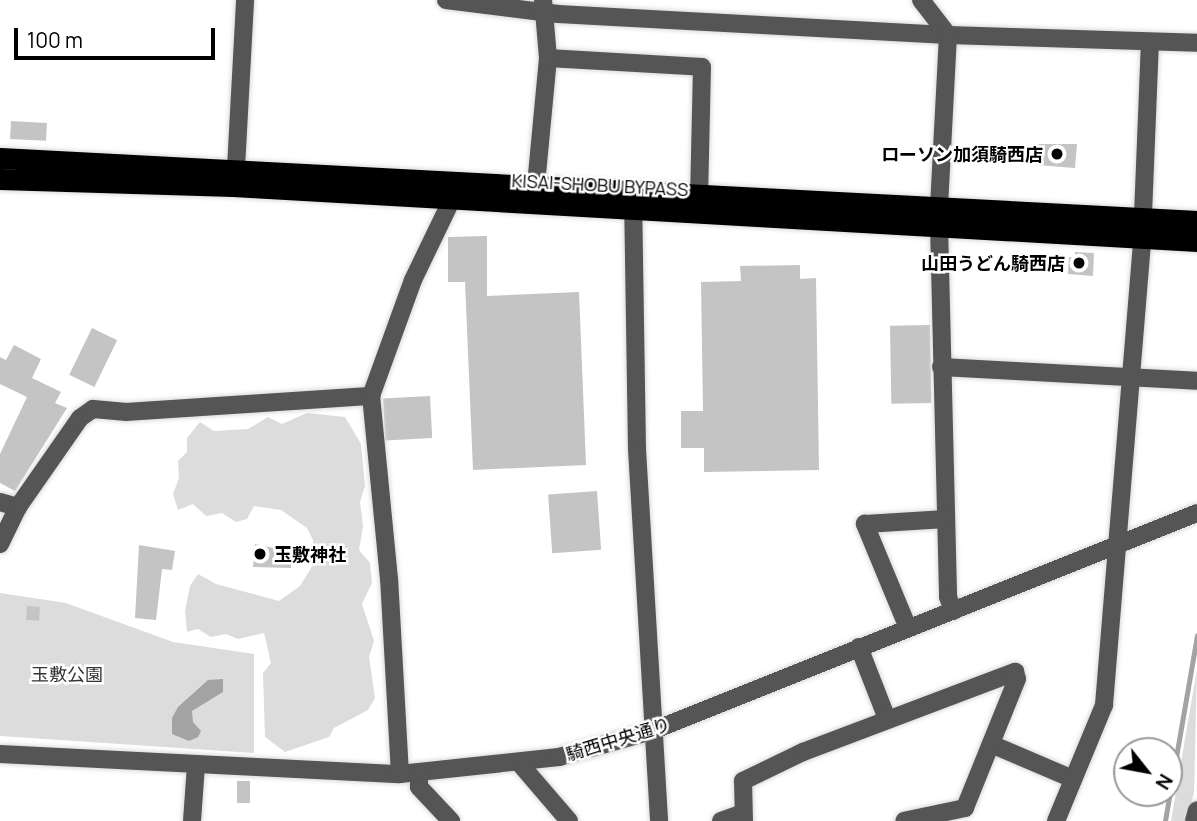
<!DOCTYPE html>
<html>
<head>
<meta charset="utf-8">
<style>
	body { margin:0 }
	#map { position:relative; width:1197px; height:821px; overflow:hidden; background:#fff; font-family:Manrope,"Noto Sans JP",sans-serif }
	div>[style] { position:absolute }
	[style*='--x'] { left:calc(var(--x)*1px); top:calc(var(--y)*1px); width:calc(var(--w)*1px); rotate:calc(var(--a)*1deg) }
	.green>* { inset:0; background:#dcdcdc }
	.water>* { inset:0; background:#a3a3a3 }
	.stream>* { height:4.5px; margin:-2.25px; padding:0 2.25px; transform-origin:2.25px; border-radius:2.25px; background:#a3a3a3 }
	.building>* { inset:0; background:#c4c4c4; transform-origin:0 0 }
	.roads { filter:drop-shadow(0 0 2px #dbdbdb) drop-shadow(0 0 2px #dbdbdb) }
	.minor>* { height:18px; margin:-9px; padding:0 9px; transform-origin:9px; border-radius:9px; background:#555 }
	.highway>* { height:21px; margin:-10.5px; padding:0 10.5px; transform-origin:10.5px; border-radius:10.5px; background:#000 }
	.dots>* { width:19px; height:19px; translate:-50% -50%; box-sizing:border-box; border:4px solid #fff; border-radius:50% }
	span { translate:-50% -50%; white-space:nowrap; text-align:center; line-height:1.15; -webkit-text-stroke:5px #fff; paint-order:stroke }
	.poi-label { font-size:18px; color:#000; font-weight:700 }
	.right { translate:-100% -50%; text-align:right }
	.left { translate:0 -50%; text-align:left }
	.street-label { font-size:18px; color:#000 }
	.park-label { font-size:18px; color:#333 }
	.north { position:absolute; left:1113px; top:737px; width:70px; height:70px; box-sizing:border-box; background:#fff; border:2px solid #999; border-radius:50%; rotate:121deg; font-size:19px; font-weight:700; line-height:28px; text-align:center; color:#000 }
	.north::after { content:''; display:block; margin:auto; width:24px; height:32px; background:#000; clip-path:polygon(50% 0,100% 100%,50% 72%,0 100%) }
	.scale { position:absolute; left:14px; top:28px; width:201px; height:32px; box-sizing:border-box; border:4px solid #000; border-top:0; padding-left:9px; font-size:21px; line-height:24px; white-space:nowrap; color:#000; -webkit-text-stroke:5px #fff; paint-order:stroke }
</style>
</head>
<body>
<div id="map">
	<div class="green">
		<i style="clip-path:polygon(307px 413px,345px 417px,361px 444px,365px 486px,360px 502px,363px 526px,359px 550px,370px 563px,372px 583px,362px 604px,374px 641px,369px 657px,375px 698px,368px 710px,334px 728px,329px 737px,285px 752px,265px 737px,263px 673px,271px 663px,264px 633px,238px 639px,226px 634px,211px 637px,198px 629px,187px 632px,185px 611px,190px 586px,198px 574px,216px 584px,279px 601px,300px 586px,313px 565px,313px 540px,307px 528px,281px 510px,254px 506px,247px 519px,236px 522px,222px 513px,206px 516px,193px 504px,178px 510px,173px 494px,179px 478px,178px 461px,187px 452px,187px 438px,200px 422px,214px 431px,248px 429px,268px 417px,282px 424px)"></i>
		<i style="clip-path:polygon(0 593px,66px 603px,173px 642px,254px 654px,254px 753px,0 736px)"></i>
		<i style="clip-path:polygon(1197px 669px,1194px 793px,1186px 821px,1171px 821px)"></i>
	</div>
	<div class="water">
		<i style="clip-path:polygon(223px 679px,223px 692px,192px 711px,193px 722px,201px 731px,198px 737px,189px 741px,172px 734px,172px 718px,178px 707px,208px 680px)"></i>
	</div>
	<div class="stream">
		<i style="--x:1165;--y:821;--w:188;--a:-80.2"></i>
	</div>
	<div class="building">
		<i style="left:11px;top:121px;width:36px;height:18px;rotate:3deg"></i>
		<i style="clip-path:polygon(1037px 144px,1077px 144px,1075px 168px,1036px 165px)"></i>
		<i style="clip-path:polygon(487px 236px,487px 296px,579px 292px,586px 465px,473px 470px,465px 282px,448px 282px,448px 237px)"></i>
		<i style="clip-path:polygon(1075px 252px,1094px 253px,1093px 276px,1068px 274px,1069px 257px,1075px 257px)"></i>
		<i style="clip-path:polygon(800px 265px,800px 279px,816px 278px,819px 470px,704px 472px,704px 448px,681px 448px,681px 411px,703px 411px,701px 282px,741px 281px,740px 266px)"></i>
		<i style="left:930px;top:325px;width:78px;height:40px;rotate:89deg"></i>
		<i style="left:92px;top:328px;width:28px;height:52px;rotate:26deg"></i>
		<i style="clip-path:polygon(14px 345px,41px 359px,32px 378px,61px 392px,55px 403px,67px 408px,15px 491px,0 483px,0 454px,27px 397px,0 384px,0 357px,6px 360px)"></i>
		<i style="left:430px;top:396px;width:42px;height:47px;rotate:87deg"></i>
		<i style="left:597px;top:491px;width:59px;height:49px;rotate:86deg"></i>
		<i style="clip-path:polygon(255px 544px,292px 552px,291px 568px,253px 567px)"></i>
		<i style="clip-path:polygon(139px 545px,175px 551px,172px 570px,162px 569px,156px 620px,135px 618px)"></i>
		<i style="left:27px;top:606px;width:13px;height:14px;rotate:4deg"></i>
		<i style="left:237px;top:781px;width:13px;height:22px"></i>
	</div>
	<div class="roads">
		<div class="minor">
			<i style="--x:446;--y:0;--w:113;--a:7.1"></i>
			<i style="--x:558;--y:14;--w:391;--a:3.1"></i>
			<i style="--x:948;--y:35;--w:249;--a:1.8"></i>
			<i style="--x:921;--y:0;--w:44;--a:52.4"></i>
			<i style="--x:948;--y:35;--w:172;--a:93"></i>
			<i style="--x:548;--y:58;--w:154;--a:3.3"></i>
			<i style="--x:702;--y:67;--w:128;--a:91.3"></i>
			<i style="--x:236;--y:168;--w:168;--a:-86.9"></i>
			<i style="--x:536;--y:185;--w:128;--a:-84.6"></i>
			<i style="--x:548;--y:58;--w:58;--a:-94.9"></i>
			<i style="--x:633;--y:195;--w:254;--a:89.1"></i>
			<i style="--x:637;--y:449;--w:373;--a:86.6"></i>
			<i style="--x:939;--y:225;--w:372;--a:88.6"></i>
			<i style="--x:948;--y:597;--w:15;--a:70"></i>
			<i style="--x:941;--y:367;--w:256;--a:3.1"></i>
			<i style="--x:0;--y:502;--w:19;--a:16"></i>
			<i style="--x:0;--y:544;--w:41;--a:-64.1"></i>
			<i style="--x:18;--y:507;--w:108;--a:-55.1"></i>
			<i style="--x:80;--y:418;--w:16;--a:-35"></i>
			<i style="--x:93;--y:409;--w:34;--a:5"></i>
			<i style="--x:127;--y:412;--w:245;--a:-3.8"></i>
			<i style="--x:908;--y:628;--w:113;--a:-112.5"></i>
			<i style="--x:865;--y:524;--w:81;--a:-3.5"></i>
			<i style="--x:859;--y:647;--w:77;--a:68.7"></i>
			<i style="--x:991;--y:744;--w:89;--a:23.1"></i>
			<i style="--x:0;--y:754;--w:400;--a:2.9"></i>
			<i style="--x:400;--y:774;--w:160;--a:-6.1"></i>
			<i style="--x:559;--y:757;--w:97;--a:-15.6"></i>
			<i style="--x:652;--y:731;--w:587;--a:-21.8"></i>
			<i style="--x:521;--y:765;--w:74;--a:49.4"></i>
			<i style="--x:419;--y:773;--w:14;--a:90"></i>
			<i style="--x:419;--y:787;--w:47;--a:46.7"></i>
			<i style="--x:400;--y:774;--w:195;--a:-93.2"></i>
			<i style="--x:389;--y:579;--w:184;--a:-95.6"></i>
			<i style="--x:371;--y:396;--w:123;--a:-70.1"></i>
			<i style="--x:413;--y:280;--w:90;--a:-64.3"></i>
			<i style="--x:192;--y:821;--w:56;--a:-85.9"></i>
			<i style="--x:721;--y:821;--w:23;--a:-20"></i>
			<i style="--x:744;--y:821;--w:40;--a:-91.4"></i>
			<i style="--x:743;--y:781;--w:67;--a:-25.8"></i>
			<i style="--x:803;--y:752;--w:227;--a:-20.7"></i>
			<i style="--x:1015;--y:672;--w:7;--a:74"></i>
			<i style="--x:1017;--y:679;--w:139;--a:112"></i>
			<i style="--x:965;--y:808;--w:62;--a:168"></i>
			<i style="--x:1056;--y:821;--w:126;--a:-67.5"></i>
			<i style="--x:1104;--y:705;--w:467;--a:-85.3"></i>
			<i style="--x:1142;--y:240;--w:198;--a:-87.7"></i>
			<i style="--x:1194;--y:821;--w:11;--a:-75"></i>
		</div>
		<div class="highway">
			<i style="--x:0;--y:158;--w:1199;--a:3.01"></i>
			<i style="--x:0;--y:179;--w:233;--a:1.7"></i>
			<i style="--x:233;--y:186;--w:966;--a:3.27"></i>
		</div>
	</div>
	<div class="dots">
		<i style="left:1057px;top:154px;background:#000"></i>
		<i style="left:1079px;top:263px;background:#000"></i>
		<i style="left:260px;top:554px;background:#000"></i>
	</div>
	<div class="poi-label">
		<span class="right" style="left:1043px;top:154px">ローソン加須騎西店</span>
		<span class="right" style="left:1065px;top:263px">山田うどん騎西店</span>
		<span class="left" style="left:274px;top:554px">玉敷神社</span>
	</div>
	<div class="street-label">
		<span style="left:600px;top:185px;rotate:3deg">KISAI-SHOBU BYPASS</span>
		<span style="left:618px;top:739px;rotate:-17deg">騎西中央通り</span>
	</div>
	<div class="park-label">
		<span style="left:67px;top:674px">玉敷公園</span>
	</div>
	<div class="north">N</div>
	<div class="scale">100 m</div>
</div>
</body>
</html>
